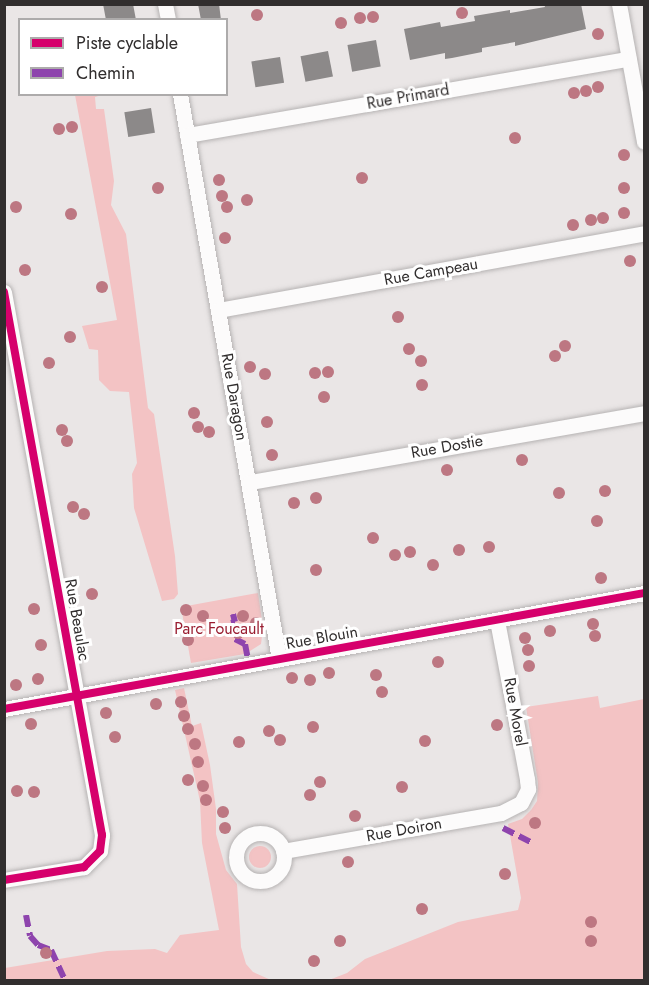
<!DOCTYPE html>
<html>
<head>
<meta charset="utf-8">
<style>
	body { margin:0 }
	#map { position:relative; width:649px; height:985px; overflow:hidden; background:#eae6e6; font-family:Jost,sans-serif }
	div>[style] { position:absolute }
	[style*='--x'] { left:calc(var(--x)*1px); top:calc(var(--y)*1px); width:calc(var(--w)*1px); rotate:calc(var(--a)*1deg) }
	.green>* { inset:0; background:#f3c3c4 }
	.round { border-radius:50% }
	.building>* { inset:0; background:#8c8989; transform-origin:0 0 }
	.roads { filter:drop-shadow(0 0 2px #b6b3b3) drop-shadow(0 0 2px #b6b3b3) }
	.minor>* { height:15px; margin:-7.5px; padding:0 7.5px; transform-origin:7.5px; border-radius:7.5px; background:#fcfbfb }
	.minor>.ring { margin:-7.5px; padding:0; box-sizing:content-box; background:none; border:15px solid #fcfbfb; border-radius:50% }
	.quiet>* { height:6px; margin-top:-3px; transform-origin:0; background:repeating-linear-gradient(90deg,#8e44ad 0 12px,transparent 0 18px) }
	.cycleway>* { height:8px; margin:-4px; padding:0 4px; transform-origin:4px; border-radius:4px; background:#d6006c }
	.trees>* { width:12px; height:12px; margin:-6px; border-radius:50%; background:#bd7782 }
	span { translate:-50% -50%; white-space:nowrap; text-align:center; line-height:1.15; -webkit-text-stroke:6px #fff; paint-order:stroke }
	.street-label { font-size:16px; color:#312e2e }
	.park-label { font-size:16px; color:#991d30 }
	.frame { position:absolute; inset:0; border:6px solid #312e2e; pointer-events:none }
	.legend { position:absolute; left:18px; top:18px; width:210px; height:78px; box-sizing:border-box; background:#fff; border:2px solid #adabab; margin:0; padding:8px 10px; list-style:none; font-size:18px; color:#312e2e }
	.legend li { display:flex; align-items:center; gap:12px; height:30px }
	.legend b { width:30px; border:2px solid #adabab }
</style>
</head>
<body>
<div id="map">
	<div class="green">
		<i style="clip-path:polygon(75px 95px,102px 95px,95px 97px,96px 109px,104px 109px,114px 181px,111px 205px,126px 234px,148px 408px,154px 414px,175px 556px,178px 594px,174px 599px,162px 601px,134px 508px,132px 474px,137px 463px,129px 392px,110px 391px,99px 380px,98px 350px,89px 349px,82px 326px,117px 320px)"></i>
		<i style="clip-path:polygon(258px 593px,263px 627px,261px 644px,245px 654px,191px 663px,181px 607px)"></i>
		<i style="clip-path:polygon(184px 688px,192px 726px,201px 723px,210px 765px,216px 809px,216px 834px,226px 870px,237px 884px,241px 947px,246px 964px,253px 972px,271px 980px,5px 980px,5px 968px,107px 951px,155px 949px,167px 953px,180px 935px,219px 930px,202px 843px,200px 801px,175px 690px)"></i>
		<i style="clip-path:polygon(598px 696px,600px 708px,644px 699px,644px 980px,329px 980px,347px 973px,365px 959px,458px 922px,518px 910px,521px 898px,508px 824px,522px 819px,531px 810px,537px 801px,538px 783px,526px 707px)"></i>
		<i class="round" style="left:249px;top:846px;width:22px;height:22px"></i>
	</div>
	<div class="building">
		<i style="clip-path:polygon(103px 4px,133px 4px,136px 20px,106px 20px)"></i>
		<i style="clip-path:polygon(198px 4px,219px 4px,221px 20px,201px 20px)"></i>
		<i style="clip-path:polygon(544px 4px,581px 4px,586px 29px,515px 46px,515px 42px,482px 48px,482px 52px,452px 58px,445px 59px,445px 53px,410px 60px,404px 29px,440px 22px,441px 27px,475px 21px,474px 16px,510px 10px,510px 13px,545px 7px)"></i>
		<i style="left:376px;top:40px;width:27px;height:29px;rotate:80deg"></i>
		<i style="left:328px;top:51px;width:26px;height:28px;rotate:79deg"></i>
		<i style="left:280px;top:57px;width:26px;height:29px;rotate:81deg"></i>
		<i style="left:151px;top:108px;width:25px;height:27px;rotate:81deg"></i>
	</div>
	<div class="roads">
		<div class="minor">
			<i style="--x:165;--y:4;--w:16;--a:79"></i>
			<i style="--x:619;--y:4;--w:140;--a:79.7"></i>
			<i style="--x:180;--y:94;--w:574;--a:80.06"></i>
			<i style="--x:187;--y:135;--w:448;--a:-9.8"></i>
			<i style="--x:4;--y:292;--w:552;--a:79.77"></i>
			<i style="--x:102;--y:835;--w:16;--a:97"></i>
			<i style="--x:100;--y:851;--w:23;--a:135"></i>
			<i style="--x:84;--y:867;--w:81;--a:170.8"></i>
			<i style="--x:218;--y:310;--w:433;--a:-10.2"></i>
			<i style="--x:250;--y:482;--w:400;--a:-9.9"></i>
			<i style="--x:4;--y:709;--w:650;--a:-10.27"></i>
			<i class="ring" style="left:236px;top:833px;width:33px;height:33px"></i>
			<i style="--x:283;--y:851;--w:221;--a:-9.9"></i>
			<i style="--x:501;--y:813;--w:22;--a:-27"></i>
			<i style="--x:521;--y:803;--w:16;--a:-63"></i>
			<i style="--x:528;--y:789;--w:10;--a:-96"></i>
			<i style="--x:527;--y:779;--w:162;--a:-100.7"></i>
		</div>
	</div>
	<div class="quiet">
		<i style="--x:233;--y:614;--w:8;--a:76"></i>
		<i style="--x:235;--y:622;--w:4;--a:166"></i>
		<i style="--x:231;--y:623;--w:16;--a:76"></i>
		<i style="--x:235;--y:639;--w:11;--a:27"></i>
		<i style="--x:245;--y:644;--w:21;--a:79"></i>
		<i style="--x:503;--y:828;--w:34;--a:27"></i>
		<i style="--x:26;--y:915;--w:21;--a:79"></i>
		<i style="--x:30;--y:936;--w:12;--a:48"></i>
		<i style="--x:38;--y:945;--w:14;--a:21"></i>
		<i style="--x:51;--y:950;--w:33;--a:65"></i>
	</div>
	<div class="cycleway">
		<i style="--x:4;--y:292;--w:552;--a:79.77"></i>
		<i style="--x:102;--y:835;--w:16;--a:97"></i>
		<i style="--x:100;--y:851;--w:23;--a:135"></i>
		<i style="--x:84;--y:867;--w:81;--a:170.8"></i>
		<i style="--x:4;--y:709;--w:650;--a:-10.27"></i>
	</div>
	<div class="trees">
		<i style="left:462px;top:13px"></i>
		<i style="left:257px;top:15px"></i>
		<i style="left:373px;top:17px"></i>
		<i style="left:360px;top:18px"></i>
		<i style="left:341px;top:23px"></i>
		<i style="left:598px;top:34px"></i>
		<i style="left:598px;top:87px"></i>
		<i style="left:586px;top:91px"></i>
		<i style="left:574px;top:93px"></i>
		<i style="left:72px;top:127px"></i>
		<i style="left:59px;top:129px"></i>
		<i style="left:515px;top:138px"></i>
		<i style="left:624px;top:155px"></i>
		<i style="left:362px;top:178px"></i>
		<i style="left:219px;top:180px"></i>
		<i style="left:158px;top:188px"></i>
		<i style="left:624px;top:188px"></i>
		<i style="left:222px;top:196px"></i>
		<i style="left:247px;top:200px"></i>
		<i style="left:16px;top:207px"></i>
		<i style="left:227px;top:207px"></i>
		<i style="left:624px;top:213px"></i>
		<i style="left:71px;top:214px"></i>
		<i style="left:603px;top:218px"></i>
		<i style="left:591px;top:220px"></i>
		<i style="left:573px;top:225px"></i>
		<i style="left:225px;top:238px"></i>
		<i style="left:630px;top:261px"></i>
		<i style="left:25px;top:270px"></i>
		<i style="left:102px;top:287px"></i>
		<i style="left:398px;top:317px"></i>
		<i style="left:70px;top:337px"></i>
		<i style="left:565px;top:346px"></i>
		<i style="left:409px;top:349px"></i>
		<i style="left:555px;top:356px"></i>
		<i style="left:421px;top:361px"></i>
		<i style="left:49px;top:363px"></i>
		<i style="left:250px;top:367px"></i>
		<i style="left:328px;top:372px"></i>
		<i style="left:315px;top:373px"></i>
		<i style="left:265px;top:374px"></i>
		<i style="left:422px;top:385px"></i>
		<i style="left:324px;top:397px"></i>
		<i style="left:194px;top:413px"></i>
		<i style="left:267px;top:422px"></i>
		<i style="left:198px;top:427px"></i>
		<i style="left:62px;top:430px"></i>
		<i style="left:209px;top:432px"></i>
		<i style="left:67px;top:441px"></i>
		<i style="left:272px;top:455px"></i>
		<i style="left:522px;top:460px"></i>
		<i style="left:447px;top:470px"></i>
		<i style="left:605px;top:491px"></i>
		<i style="left:559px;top:493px"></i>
		<i style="left:316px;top:498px"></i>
		<i style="left:294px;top:503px"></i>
		<i style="left:73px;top:507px"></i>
		<i style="left:84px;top:514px"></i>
		<i style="left:597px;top:521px"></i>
		<i style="left:373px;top:538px"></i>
		<i style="left:489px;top:547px"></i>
		<i style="left:459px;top:550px"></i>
		<i style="left:410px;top:552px"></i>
		<i style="left:395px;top:555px"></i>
		<i style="left:433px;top:565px"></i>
		<i style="left:316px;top:570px"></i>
		<i style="left:601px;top:578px"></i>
		<i style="left:92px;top:594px"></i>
		<i style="left:34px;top:609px"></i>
		<i style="left:186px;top:610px"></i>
		<i style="left:203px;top:616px"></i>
		<i style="left:243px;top:616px"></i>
		<i style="left:256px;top:623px"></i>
		<i style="left:593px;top:624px"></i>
		<i style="left:550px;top:631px"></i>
		<i style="left:238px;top:633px"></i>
		<i style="left:595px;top:636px"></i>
		<i style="left:525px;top:638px"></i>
		<i style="left:188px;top:640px"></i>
		<i style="left:41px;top:645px"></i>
		<i style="left:528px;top:650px"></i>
		<i style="left:438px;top:662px"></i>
		<i style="left:529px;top:666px"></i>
		<i style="left:329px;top:673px"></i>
		<i style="left:376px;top:675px"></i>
		<i style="left:292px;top:678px"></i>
		<i style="left:38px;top:679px"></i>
		<i style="left:310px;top:680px"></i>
		<i style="left:16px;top:685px"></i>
		<i style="left:382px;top:692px"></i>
		<i style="left:181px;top:702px"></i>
		<i style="left:156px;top:704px"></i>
		<i style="left:106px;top:713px"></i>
		<i style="left:184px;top:716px"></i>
		<i style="left:31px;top:724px"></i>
		<i style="left:497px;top:725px"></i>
		<i style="left:313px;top:727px"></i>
		<i style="left:188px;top:729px"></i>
		<i style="left:269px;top:731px"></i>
		<i style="left:115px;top:737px"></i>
		<i style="left:280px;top:740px"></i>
		<i style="left:425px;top:741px"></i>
		<i style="left:239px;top:742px"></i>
		<i style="left:195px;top:744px"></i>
		<i style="left:198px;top:762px"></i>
		<i style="left:188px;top:780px"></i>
		<i style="left:320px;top:782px"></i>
		<i style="left:203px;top:786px"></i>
		<i style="left:402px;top:787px"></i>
		<i style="left:17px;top:791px"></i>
		<i style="left:34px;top:792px"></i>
		<i style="left:310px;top:795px"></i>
		<i style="left:206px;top:800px"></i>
		<i style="left:223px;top:812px"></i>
		<i style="left:355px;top:816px"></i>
		<i style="left:535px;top:823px"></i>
		<i style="left:225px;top:828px"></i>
		<i style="left:348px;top:862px"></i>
		<i style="left:505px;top:874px"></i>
		<i style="left:422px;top:909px"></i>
		<i style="left:591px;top:922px"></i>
		<i style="left:340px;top:941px"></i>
		<i style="left:591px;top:941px"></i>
		<i style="left:46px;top:953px"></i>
		<i style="left:314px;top:961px"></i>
	</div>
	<div class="street-label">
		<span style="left:408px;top:97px;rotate:-10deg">Rue Primard</span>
		<span style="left:431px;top:272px;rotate:-10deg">Rue Campeau</span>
		<span style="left:234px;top:397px;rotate:80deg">Rue Daragon</span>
		<span style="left:447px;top:447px;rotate:-10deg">Rue Dostie</span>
		<span style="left:77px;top:620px;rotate:80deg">Rue Beaulac</span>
		<span style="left:322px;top:638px;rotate:-10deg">Rue Blouin</span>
		<span style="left:515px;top:712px;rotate:80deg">Rue Morel</span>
		<span style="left:404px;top:830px;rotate:-10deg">Rue Doiron</span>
	</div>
	<div class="park-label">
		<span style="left:219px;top:629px">Parc Foucault</span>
	</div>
	<div class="frame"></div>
	<ul class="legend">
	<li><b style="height:8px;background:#d6006c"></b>Piste cyclable</li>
	<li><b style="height:8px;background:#8e44ad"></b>Chemin</li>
	</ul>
</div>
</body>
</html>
